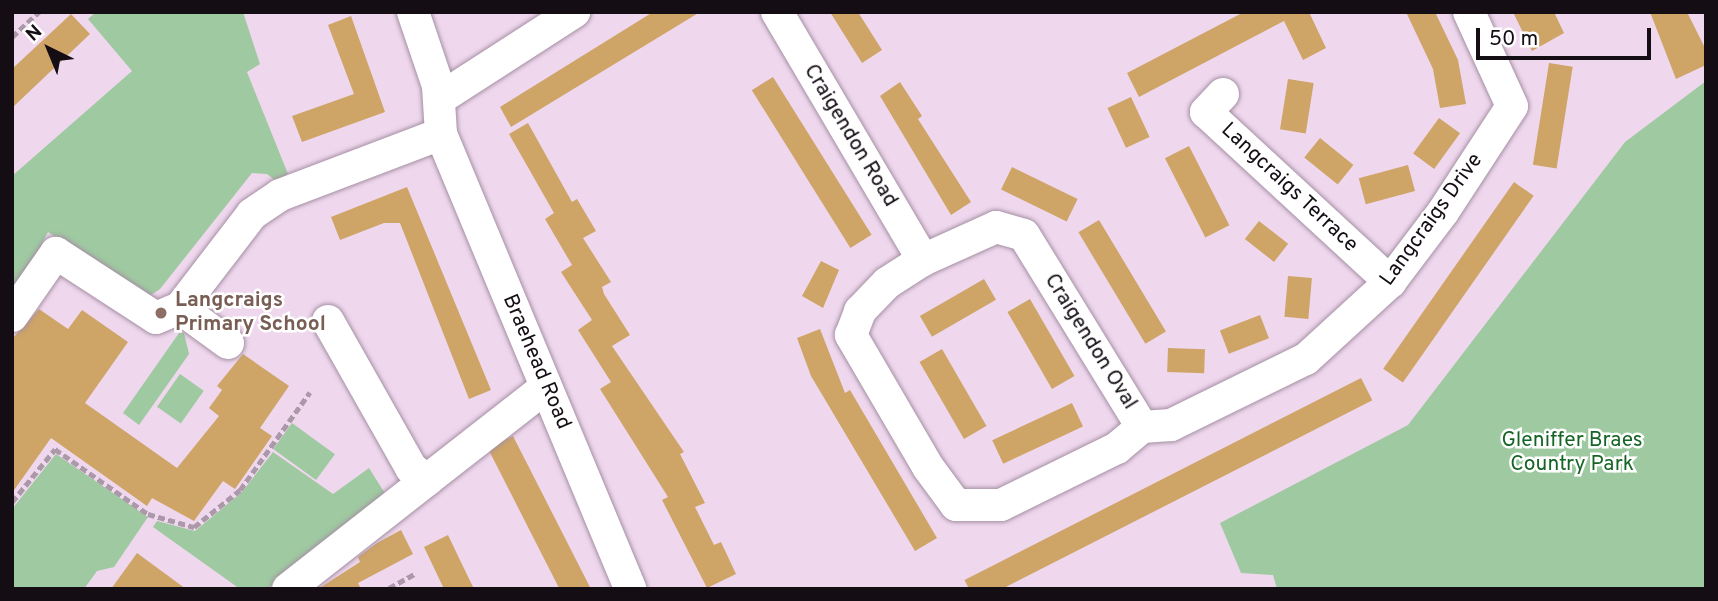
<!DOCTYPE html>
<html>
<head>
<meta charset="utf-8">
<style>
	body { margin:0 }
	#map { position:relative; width:1718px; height:601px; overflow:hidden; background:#efd8ee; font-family:Overpass,sans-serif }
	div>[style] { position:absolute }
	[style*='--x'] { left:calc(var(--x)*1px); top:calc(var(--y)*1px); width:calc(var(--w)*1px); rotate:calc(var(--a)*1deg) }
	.green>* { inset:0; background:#9fc9a1; transform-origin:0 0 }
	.building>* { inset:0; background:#cea467; transform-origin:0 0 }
	.path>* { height:4.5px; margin-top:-2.25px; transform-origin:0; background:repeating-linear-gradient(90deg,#ab99aa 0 7px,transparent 0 10.5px) }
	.roads { filter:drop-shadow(0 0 2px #a58fa3) drop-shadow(0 0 2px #a58fa3) }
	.minor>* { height:32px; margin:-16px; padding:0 16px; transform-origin:16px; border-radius:16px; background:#fff }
	.dots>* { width:19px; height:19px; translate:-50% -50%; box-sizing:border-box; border:4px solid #fff; border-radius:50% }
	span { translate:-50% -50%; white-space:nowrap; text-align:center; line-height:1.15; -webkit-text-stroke:5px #fff; paint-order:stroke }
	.street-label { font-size:21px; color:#140d14 }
	.education-label { font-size:21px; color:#785e54; font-weight:700 }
	.left { translate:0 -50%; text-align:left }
	.park-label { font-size:21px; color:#156425 }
	.frame { position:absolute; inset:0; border:14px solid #140d14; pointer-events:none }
	.north { position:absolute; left:14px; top:14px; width:70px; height:70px; -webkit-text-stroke:5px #fff; paint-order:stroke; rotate:317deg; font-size:19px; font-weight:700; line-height:28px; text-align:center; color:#140d14 }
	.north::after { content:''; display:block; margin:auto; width:24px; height:32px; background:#140d14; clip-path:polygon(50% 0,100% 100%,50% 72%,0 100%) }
	.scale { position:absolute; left:1476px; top:28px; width:175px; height:32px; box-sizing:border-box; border:4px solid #140d14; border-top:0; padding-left:9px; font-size:21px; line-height:24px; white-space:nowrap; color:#140d14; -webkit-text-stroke:5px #fff; paint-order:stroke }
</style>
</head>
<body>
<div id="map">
	<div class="green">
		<i style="clip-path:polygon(96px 12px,243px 12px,260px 64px,247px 72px,288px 174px,276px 181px,267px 174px,252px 173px,160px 289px,145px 299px,48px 232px,12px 302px,12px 176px,132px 71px,88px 19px)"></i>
		<i style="clip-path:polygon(1706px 81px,1706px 589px,1277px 589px,1273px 575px,1241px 573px,1220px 523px,1408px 425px,1625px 142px)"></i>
		<i style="clip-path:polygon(179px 333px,184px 333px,189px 354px,139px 425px,123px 413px)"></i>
		<i style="left:180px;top:374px;width:29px;height:40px;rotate:35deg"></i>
		<i style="left:292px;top:423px;width:53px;height:32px;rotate:36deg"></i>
		<i style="clip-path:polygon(273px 452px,333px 494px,369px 468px,386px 495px,267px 589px,240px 589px,153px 527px,157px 521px,195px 531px,242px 492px)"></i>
		<i style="clip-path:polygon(56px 454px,148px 517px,114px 567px,97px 571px,84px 589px,12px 589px,12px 509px)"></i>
	</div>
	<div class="building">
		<i style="clip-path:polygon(653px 12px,700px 12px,511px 127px,500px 107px)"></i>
		<i style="clip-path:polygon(830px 12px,858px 12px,882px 50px,862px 63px)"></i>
		<i style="clip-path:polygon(1244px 12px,1309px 12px,1326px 48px,1303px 60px,1284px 21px,1139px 97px,1127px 73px)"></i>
		<i style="clip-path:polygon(1406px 12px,1435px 12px,1458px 60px,1466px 104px,1440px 108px,1433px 69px)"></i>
		<i style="clip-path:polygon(1513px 12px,1554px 12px,1564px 33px,1532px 51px)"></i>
		<i style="clip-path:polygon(1650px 12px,1687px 12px,1706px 50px,1706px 65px,1676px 79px)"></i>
		<i style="clip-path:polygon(71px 14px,90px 34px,12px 108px,12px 69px)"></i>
		<i style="clip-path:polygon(351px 16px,385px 112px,302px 142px,292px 116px,354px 94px,328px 25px)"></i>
		<i style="left:1549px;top:63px;width:24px;height:103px;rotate:9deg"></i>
		<i style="left:773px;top:77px;width:186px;height:25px;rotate:58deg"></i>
		<i style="left:1288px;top:79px;width:26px;height:51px;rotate:9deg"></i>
		<i style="clip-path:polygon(900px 82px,922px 116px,918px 119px,971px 202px,951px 215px,880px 96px)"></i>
		<i style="left:1131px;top:97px;width:44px;height:26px;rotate:65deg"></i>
		<i style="left:1439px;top:118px;width:26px;height:44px;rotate:36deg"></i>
		<i style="clip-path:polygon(528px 123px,572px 202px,577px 199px,596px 231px,583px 238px,611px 282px,602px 287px,604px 294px,630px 335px,612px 346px,684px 452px,680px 454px,705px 503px,695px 507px,714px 545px,721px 542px,736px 574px,707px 588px,662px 500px,668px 497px,600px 389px,611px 382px,578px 330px,592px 320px,561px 272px,572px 265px,545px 219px,554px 213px,509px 134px)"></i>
		<i style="left:1320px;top:138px;width:43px;height:25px;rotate:39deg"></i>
		<i style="left:1189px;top:146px;width:89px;height:27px;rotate:63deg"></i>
		<i style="left:1408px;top:165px;width:27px;height:51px;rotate:75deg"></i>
		<i style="left:1012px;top:167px;width:73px;height:25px;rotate:26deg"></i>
		<i style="left:1514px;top:182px;width:24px;height:228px;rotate:35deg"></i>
		<i style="clip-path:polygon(407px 187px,491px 390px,469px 399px,400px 223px,384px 223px,340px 240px,331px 217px)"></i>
		<i style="left:1099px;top:220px;width:130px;height:24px;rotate:59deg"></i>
		<i style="left:1259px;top:221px;width:37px;height:23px;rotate:38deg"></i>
		<i style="clip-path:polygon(821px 261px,839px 270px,823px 308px,802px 296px)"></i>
		<i style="left:1288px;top:276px;width:24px;height:41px;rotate:5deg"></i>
		<i style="left:984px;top:279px;width:24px;height:74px;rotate:60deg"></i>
		<i style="left:1030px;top:299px;width:89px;height:26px;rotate:60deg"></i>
		<i style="clip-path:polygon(39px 309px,68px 329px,82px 310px,128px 342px,85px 403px,177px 468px,219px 416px,209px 408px,222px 390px,217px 386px,243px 354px,289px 386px,260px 428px,272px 436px,235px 489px,223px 481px,194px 521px,152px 498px,147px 506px,51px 438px,12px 493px,12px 339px)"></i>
		<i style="left:1260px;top:315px;width:25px;height:43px;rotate:69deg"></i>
		<i style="clip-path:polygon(820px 329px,845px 393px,850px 390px,937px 538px,915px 551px,811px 376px,797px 338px)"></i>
		<i style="left:1168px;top:348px;width:37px;height:24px;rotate:2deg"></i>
		<i style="left:942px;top:349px;width:89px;height:26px;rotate:60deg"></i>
		<i style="left:1361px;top:378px;width:25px;height:445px;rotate:63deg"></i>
		<i style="left:1072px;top:403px;width:26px;height:88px;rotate:65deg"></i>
		<i style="left:513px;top:436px;width:172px;height:28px;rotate:63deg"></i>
		<i style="clip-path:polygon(401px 530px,413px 554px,358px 583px,361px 589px,318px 589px,360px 562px,358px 557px,377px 543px)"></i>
		<i style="clip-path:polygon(448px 535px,459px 558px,474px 589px,444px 589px,424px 547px)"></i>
		<i style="clip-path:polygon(137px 553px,186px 589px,111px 589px)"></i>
	</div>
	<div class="path">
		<i style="--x:12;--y:37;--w:37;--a:-43"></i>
		<i style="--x:12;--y:502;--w:68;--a:-50.9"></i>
		<i style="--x:55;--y:449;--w:113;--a:35"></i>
		<i style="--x:148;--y:514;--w:48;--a:15.8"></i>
		<i style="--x:194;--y:527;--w:59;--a:-38.8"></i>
		<i style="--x:240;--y:490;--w:120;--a:-54.5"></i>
		<i style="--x:389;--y:588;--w:31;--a:-29"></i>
	</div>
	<div class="roads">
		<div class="minor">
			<i style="--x:413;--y:12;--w:78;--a:71.3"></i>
			<i style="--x:438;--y:86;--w:48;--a:86.4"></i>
			<i style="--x:441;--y:134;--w:493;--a:67.4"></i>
			<i style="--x:777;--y:12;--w:288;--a:59.5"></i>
			<i style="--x:1223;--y:94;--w:25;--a:133"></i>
			<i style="--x:1206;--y:112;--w:251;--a:42.7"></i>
			<i style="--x:439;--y:99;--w:161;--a:-32.8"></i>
			<i style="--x:996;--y:227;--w:29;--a:16"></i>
			<i style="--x:1024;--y:235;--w:225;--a:58.4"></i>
			<i style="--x:1142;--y:427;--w:33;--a:140"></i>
			<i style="--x:1117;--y:448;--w:129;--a:153.8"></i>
			<i style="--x:1001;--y:505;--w:45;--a:180"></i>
			<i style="--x:956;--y:505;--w:47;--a:-126.4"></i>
			<i style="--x:928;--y:467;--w:153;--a:-120.3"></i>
			<i style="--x:851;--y:335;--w:26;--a:-69"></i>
			<i style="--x:860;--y:311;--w:39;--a:-46"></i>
			<i style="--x:887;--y:283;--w:43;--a:-32.6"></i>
			<i style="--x:923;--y:260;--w:80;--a:-24.3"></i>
			<i style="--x:12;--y:316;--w:77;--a:-55.1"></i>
			<i style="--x:56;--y:253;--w:119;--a:33"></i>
			<i style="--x:156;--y:318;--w:26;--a:-23"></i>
			<i style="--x:328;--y:321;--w:169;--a:60.5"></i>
			<i style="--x:411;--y:468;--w:20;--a:37"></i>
			<i style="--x:427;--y:480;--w:151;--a:-38"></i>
			<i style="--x:228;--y:343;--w:59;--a:-143.9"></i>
			<i style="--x:180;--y:308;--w:118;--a:-52.5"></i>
			<i style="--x:252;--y:214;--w:34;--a:-34"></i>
			<i style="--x:280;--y:195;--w:172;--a:-20.8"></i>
			<i style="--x:1142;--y:427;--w:29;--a:-4"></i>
			<i style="--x:1171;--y:425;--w:150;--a:-26.1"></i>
			<i style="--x:1306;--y:359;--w:114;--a:-42.5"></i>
			<i style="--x:1390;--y:282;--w:88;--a:-52.9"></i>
			<i style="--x:1443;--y:212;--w:126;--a:-56.9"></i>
			<i style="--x:1512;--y:106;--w:103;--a:-114.6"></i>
			<i style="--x:288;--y:589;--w:177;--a:-38.1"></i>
		</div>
	</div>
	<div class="dots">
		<i style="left:161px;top:313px;background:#8d6e63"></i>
	</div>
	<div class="street-label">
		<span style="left:850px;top:136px;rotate:59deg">Craigendon Road</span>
		<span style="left:1289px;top:188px;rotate:43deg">Langcraigs Terrace</span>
		<span style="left:1432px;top:220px;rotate:-54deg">Langcraigs Drive</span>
		<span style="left:1090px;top:342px;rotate:58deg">Craigendon Oval</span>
		<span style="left:536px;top:362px;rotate:67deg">Braehead Road</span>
	</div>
	<div class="education-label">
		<span class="left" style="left:175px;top:313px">Langcraigs<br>Primary School</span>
	</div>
	<div class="park-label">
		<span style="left:1572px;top:453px">Gleniffer Braes<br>Country Park</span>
	</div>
	<div class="frame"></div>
	<div class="north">N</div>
	<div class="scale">50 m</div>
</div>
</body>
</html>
